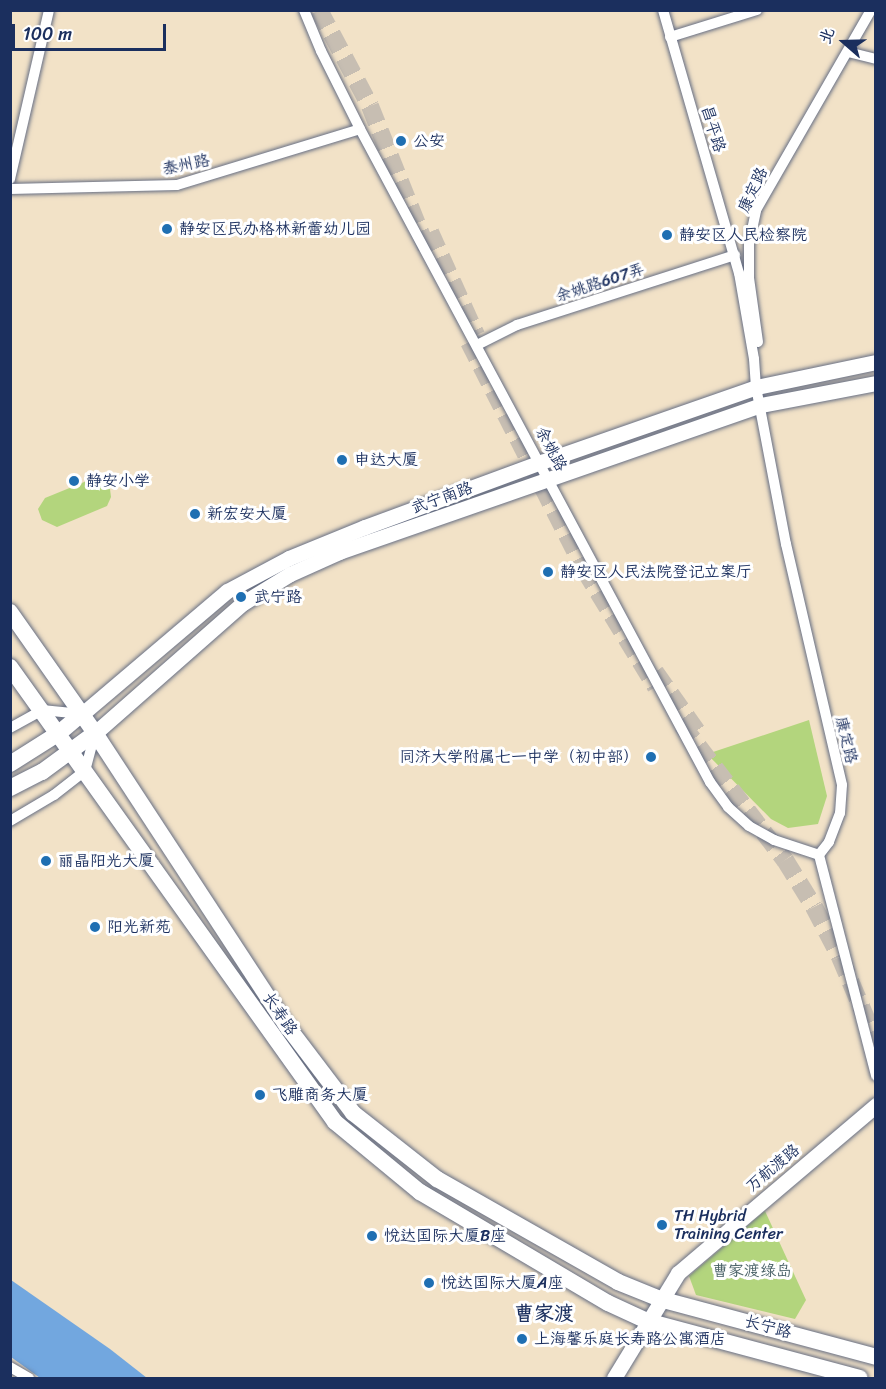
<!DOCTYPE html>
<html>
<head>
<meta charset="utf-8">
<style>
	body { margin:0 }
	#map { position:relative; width:886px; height:1389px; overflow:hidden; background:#f2e2c7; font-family:Sriracha,"LXGW WenKai TC",sans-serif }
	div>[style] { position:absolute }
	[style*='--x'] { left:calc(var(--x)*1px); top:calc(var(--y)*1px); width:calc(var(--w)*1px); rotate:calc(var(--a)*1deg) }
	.green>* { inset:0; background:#b3d57d }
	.water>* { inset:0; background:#72a7df }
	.highway-tunnel>* { height:18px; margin-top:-9px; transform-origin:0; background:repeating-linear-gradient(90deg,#c7beb2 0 18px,transparent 0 27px) }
	.roads { filter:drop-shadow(0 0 2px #666e83) drop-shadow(0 0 2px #666e83) }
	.street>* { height:10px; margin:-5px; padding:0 5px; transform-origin:5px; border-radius:5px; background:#fff }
	.secondary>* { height:15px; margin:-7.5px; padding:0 7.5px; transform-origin:7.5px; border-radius:7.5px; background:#fff }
	.primary>* { height:16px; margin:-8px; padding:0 8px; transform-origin:8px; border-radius:8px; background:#fff }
	.dots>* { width:16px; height:16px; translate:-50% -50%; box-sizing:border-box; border:3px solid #fff; border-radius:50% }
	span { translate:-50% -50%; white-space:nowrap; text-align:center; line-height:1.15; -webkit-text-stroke:6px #fff; paint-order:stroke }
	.street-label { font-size:16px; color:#1b2f5e }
	.poi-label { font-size:16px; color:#1b2f5e }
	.left { translate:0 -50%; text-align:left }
	.right { translate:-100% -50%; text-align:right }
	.park-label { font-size:16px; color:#496167 }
	.quarter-label { font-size:20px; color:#1b2f5e; font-weight:700 }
	.frame { position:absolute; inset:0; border:12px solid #1b2f5e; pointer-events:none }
	.north { position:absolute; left:814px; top:12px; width:60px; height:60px; -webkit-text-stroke:4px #fff; paint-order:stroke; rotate:290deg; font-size:16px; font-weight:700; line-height:24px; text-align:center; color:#1b2f5e }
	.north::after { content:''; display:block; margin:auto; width:21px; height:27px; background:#1b2f5e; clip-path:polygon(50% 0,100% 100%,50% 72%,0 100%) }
	.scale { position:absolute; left:12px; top:24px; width:154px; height:27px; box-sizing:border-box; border:3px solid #1b2f5e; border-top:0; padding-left:8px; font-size:18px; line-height:21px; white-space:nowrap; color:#1b2f5e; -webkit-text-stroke:4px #fff; paint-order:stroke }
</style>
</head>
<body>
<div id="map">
	<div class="green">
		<i style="clip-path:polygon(94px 478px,110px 489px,111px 497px,107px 506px,57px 527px,42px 520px,38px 509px,45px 498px)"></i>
		<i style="clip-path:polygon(809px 720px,827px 796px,818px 824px,788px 828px,771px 819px,707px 754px)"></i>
		<i style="clip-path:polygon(765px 1211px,806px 1300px,795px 1319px,696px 1295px,689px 1276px)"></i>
	</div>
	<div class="water">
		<i style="clip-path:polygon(11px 1280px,110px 1349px,147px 1378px,40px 1378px,11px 1357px)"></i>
	</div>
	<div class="highway-tunnel">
		<i style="--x:319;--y:10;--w:109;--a:62"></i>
		<i style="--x:370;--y:106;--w:154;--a:68.3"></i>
		<i style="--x:430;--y:232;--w:113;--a:65.9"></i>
		<i style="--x:469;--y:342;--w:254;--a:63.1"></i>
		<i style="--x:584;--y:569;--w:138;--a:58.6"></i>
		<i style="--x:655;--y:672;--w:75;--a:54.8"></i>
		<i style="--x:682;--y:725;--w:170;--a:52.7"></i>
		<i style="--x:785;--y:860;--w:55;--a:58.3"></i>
		<i style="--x:814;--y:907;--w:56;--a:62.5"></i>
		<i style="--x:840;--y:957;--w:92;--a:67"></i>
	</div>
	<div class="roads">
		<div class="street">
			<i style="--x:304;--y:10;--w:44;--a:67.5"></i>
			<i style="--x:321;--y:51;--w:87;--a:63.4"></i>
			<i style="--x:360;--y:129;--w:741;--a:61.81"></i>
			<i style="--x:710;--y:782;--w:31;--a:54"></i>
			<i style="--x:728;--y:807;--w:28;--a:42"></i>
			<i style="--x:749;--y:826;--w:29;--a:29"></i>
			<i style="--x:774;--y:840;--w:47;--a:18.4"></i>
			<i style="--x:663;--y:10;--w:274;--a:73.9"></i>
			<i style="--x:739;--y:273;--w:87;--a:80.1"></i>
			<i style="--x:754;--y:359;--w:28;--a:86"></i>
			<i style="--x:756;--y:387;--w:160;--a:79.2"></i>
			<i style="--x:786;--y:544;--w:247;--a:76.9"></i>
			<i style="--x:842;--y:785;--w:28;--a:94"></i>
			<i style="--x:840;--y:813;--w:31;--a:111"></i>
			<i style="--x:829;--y:842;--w:16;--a:128"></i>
			<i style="--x:670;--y:37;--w:91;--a:-17.2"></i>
			<i style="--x:848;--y:52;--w:29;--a:14"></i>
			<i style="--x:10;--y:179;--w:173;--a:-77"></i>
			<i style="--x:10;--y:189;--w:167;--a:-1.4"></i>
			<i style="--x:177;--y:185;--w:191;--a:-17"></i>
			<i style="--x:758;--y:342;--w:65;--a:-98"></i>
			<i style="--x:749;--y:278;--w:34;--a:-90"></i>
			<i style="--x:749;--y:244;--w:35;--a:-78"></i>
			<i style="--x:756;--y:210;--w:231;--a:-60.1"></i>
			<i style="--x:477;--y:345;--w:45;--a:-26.6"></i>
			<i style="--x:517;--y:325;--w:229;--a:-17.8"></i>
			<i style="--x:10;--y:728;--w:37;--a:-29"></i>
			<i style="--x:42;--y:710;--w:40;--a:5.7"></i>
			<i style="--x:10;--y:821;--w:51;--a:-30.6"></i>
			<i style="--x:54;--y:795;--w:39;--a:-38"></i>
			<i style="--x:85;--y:771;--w:39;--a:-75"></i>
			<i style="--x:819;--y:855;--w:228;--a:75.5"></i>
			<i style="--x:10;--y:1367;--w:22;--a:30"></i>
		</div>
		<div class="secondary">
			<i style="--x:82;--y:714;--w:190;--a:-40.3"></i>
			<i style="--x:227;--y:591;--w:70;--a:-28"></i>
			<i style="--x:289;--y:558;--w:82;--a:-22.2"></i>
			<i style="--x:365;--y:527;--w:188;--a:-20.3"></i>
			<i style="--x:541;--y:462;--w:228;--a:-19.2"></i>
			<i style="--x:756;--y:387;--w:123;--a:-11.8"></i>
			<i style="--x:95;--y:733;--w:197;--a:-41.3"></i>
			<i style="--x:243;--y:603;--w:55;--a:-31.7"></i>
			<i style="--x:290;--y:574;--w:54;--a:-24.2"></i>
			<i style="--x:339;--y:552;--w:447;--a:-19.2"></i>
			<i style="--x:761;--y:405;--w:117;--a:-10.8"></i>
			<i style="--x:614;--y:1378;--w:123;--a:-58.6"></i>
			<i style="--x:678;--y:1273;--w:260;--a:-40.3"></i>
		</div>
		<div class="primary">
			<i style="--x:10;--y:612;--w:148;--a:54.9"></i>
			<i style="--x:95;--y:733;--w:350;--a:56.8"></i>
			<i style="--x:287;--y:1026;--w:109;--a:52.8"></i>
			<i style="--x:353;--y:1113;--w:107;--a:38.2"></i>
			<i style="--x:437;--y:1179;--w:208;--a:29.6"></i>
			<i style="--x:618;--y:1282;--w:45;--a:22"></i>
			<i style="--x:660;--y:1299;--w:224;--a:15"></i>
			<i style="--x:10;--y:667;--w:559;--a:54.46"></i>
			<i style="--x:335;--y:1122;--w:110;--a:39.5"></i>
			<i style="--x:420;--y:1192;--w:218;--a:30.6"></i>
			<i style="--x:608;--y:1303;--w:43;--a:24.8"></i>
			<i style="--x:647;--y:1321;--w:220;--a:15"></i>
			<i style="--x:10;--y:764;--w:58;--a:-32.3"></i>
			<i style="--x:59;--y:733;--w:30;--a:-40"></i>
			<i style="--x:10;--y:788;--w:36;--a:-27"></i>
			<i style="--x:42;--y:772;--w:66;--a:-36.3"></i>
		</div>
	</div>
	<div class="dots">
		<i style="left:401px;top:141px;background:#1f6fb2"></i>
		<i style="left:167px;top:229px;background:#1f6fb2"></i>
		<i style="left:667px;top:235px;background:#1f6fb2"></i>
		<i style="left:342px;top:460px;background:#1f6fb2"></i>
		<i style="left:74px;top:481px;background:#1f6fb2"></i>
		<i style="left:195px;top:514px;background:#1f6fb2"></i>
		<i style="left:548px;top:572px;background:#1f6fb2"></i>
		<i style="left:241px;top:597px;background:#1f6fb2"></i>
		<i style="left:651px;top:757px;background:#1f6fb2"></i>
		<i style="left:46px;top:861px;background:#1f6fb2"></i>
		<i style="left:95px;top:927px;background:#1f6fb2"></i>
		<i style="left:260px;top:1095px;background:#1f6fb2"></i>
		<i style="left:662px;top:1225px;background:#1f6fb2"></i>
		<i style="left:372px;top:1236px;background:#1f6fb2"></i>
		<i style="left:429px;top:1283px;background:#1f6fb2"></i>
		<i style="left:522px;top:1339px;background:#1f6fb2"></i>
	</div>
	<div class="street-label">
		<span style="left:713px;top:129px;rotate:73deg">昌平路</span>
		<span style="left:186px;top:165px;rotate:-12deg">泰州路</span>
		<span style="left:753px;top:190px;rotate:-65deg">康定路</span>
		<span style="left:600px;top:283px;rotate:-18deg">余姚路607弄</span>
		<span style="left:551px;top:449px;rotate:62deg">余姚路</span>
		<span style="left:442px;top:498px;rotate:-20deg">武宁南路</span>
		<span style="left:846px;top:740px;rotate:76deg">康定路</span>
		<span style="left:280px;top:1014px;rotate:56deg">长寿路</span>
		<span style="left:773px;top:1168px;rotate:-40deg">万航渡路</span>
		<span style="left:768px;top:1327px;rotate:15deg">长宁路</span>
	</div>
	<div class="poi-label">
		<span class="left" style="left:413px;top:141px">公安</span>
		<span class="left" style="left:179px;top:229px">静安区民办格林新蕾幼儿园</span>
		<span class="left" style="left:679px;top:235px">静安区人民检察院</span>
		<span class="left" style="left:354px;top:460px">申达大厦</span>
		<span class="left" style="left:86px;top:481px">静安小学</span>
		<span class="left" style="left:207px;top:514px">新宏安大厦</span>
		<span class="left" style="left:560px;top:572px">静安区人民法院登记立案厅</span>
		<span class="left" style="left:254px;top:597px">武宁路</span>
		<span class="right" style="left:639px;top:757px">同济大学附属七一中学（初中部）</span>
		<span class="left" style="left:58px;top:861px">丽晶阳光大厦</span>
		<span class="left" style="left:107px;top:927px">阳光新苑</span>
		<span class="left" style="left:272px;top:1095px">飞雕商务大厦</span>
		<span class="left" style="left:674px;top:1225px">TH Hybrid<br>Training Center</span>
		<span class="left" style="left:384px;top:1236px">悦达国际大厦B座</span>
		<span class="left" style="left:441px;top:1283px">悦达国际大厦A座</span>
		<span class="left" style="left:534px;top:1339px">上海馨乐庭长寿路公寓酒店</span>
	</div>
	<div class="park-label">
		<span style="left:752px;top:1271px">曹家渡绿岛</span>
	</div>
	<div class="quarter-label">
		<span style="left:544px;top:1313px">曹家渡</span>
	</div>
	<div class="frame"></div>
	<div class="north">北</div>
	<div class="scale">100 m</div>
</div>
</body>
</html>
